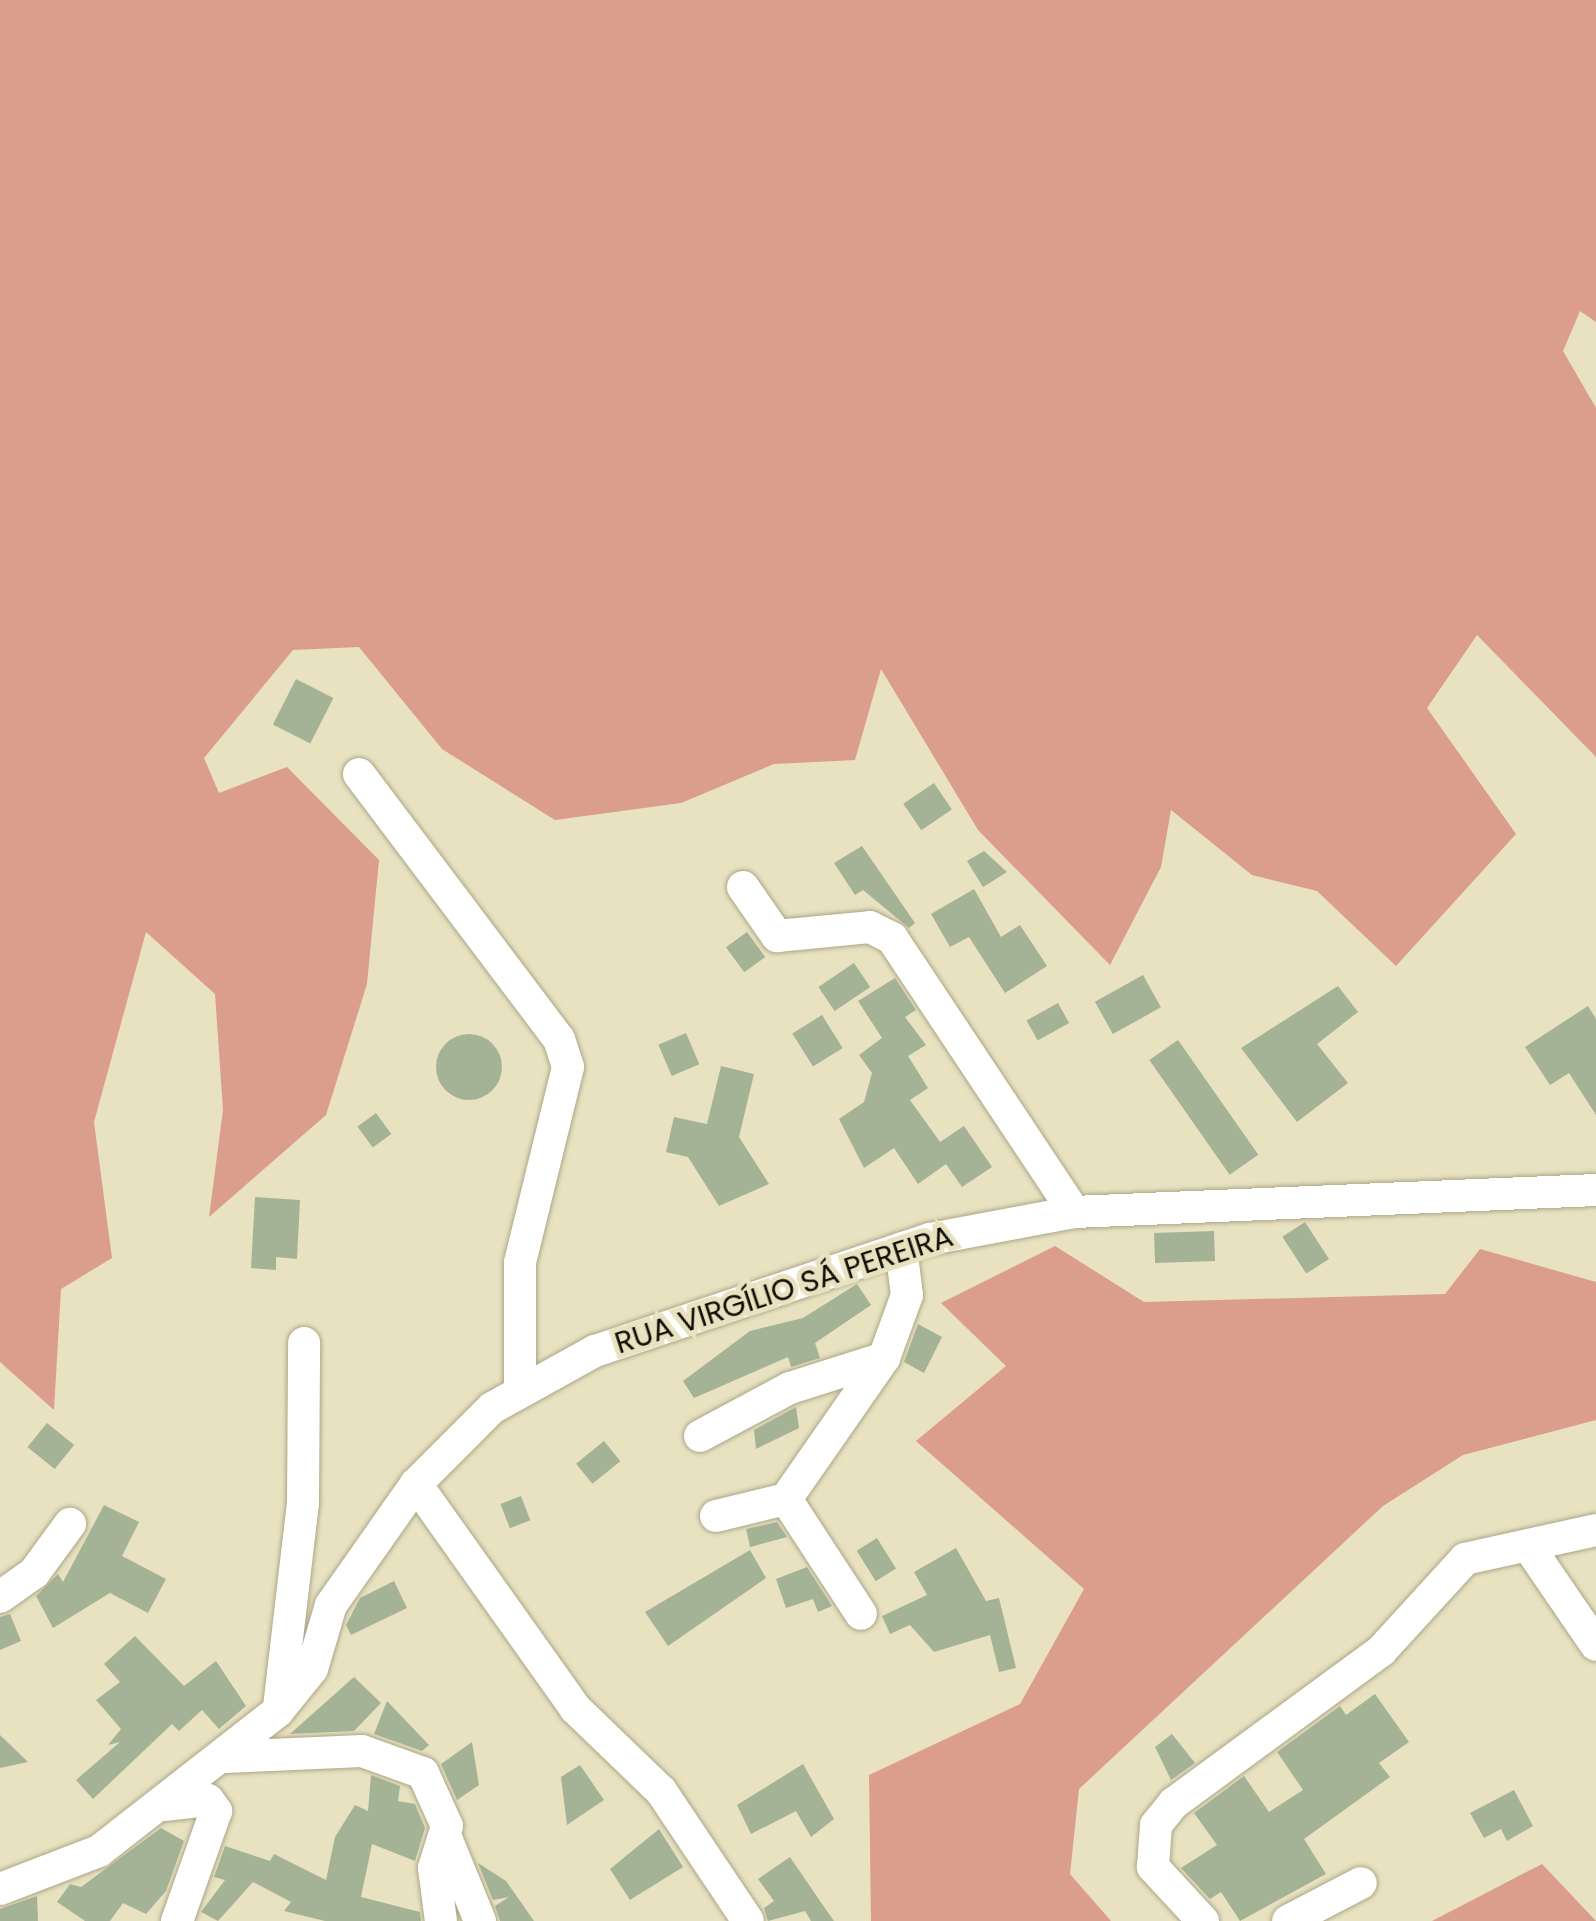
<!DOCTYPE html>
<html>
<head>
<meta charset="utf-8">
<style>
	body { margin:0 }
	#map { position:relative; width:1596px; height:1921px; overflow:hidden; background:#e8e2c1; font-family:Poppins,sans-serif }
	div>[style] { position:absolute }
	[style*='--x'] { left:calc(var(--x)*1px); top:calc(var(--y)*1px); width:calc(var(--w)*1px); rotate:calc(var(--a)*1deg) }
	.green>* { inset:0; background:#db9d8c }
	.building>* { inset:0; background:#a4b396; transform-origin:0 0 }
	.round { border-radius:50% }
	.roads { filter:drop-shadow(0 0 2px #aca686) drop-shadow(0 0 2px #aca686) }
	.minor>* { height:32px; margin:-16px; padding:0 16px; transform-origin:16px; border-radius:16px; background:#fff }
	span { translate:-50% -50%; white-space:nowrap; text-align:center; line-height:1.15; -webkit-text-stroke:10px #e8e2c1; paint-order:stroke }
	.street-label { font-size:30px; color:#100d04 }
</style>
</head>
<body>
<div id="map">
	<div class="green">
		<i style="clip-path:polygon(0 0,1596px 0,1596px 322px,1580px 311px,1563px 351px,1596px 408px,1596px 757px,1477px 635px,1427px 708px,1516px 834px,1396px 966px,1317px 891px,1252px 875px,1171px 810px,1161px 867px,1110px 965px,978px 830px,881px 669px,855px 760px,774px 764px,681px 803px,555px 820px,442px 749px,359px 647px,293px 650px,204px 758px,219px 793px,287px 767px,379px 860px,367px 984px,326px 1115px,209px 1217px,223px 1110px,215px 994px,146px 932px,94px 1122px,112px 1258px,61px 1289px,54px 1410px,0 1362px)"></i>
		<i style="clip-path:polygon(1055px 1246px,1144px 1302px,1445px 1294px,1480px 1249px,1596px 1282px,1596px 1420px,1463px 1455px,1383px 1506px,1079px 1789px,1070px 1874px,1111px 1921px,871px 1921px,869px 1775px,1020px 1704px,1084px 1589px,916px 1441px,1006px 1366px,941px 1303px)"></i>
		<i style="clip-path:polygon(1542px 1864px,1596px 1921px,1432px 1921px)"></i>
	</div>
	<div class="building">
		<i style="left:296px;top:679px;width:42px;height:51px;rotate:27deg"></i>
		<i style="left:934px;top:783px;width:32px;height:37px;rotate:56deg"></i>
		<i style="clip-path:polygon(862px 846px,915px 923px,909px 928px,863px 890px,855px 895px,834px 863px)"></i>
		<i style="clip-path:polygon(984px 851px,1007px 872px,983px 887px,967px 861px)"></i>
		<i style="clip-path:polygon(974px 889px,1001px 937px,1020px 925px,1047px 966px,1005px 993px,969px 937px,950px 947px,931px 914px)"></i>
		<i style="left:747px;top:932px;width:31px;height:26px;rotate:54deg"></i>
		<i style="left:854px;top:963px;width:29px;height:43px;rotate:56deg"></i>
		<i style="left:1143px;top:975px;width:37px;height:55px;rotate:61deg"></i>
		<i style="clip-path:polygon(895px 978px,916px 1010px,905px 1017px,926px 1045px,908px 1056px,928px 1088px,910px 1100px,940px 1142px,964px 1126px,992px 1167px,962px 1187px,946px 1164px,918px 1184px,894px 1148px,864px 1168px,839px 1119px,864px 1102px,872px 1073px,859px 1055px,882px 1038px,858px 1001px)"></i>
		<i style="clip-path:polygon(1338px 986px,1358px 1012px,1317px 1044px,1348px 1083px,1297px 1122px,1241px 1048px)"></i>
		<i style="left:1058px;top:1003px;width:23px;height:36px;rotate:61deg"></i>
		<i style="clip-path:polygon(1588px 1006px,1596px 1019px,1596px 1115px,1569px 1073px,1550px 1085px,1525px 1047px)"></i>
		<i style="left:822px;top:1015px;width:39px;height:35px;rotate:58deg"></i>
		<i style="left:686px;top:1033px;width:34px;height:30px;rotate:67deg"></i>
		<i class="round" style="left:436px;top:1034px;width:66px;height:66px"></i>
		<i style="left:1178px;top:1040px;width:140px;height:35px;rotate:55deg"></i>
		<i style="clip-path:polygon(721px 1066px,754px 1074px,739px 1137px,769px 1184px,719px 1206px,688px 1157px,666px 1152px,674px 1117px,707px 1124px)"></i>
		<i style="left:376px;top:1113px;width:26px;height:23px;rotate:54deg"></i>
		<i style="clip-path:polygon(255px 1197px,300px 1200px,297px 1259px,276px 1257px,276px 1270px,251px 1268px)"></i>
		<i style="left:1305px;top:1222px;width:44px;height:27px;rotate:57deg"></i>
		<i style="left:1214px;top:1231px;width:30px;height:60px;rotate:88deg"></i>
		<i style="clip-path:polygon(857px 1284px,871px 1305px,815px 1343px,820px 1358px,791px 1367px,788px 1357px,694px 1398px,683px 1381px,750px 1331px,803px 1318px)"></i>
		<i style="clip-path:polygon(918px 1324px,942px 1337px,924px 1373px,904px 1362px)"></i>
		<i style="clip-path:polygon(796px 1407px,799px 1428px,756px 1449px,754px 1430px)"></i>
		<i style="left:47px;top:1423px;width:35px;height:31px;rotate:39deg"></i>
		<i style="left:604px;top:1441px;width:26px;height:36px;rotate:51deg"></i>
		<i style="left:521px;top:1496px;width:26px;height:22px;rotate:69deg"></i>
		<i style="clip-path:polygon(104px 1505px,139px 1522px,122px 1556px,166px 1579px,148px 1613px,110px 1593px,53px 1628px,36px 1596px,58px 1574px,63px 1582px)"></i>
		<i style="clip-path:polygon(777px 1522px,787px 1537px,750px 1547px,746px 1529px)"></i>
		<i style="left:877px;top:1538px;width:36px;height:24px;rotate:58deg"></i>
		<i style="clip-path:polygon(956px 1548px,986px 1601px,999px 1598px,1016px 1668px,999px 1672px,990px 1635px,934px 1652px,910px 1625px,890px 1634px,882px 1616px,927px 1595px,914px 1572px)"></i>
		<i style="clip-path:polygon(750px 1550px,766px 1578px,668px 1646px,645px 1612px)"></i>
		<i style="clip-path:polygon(807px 1567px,832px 1606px,818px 1612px,813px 1599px,786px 1608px,776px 1579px)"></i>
		<i style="clip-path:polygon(394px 1581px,407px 1608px,351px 1635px,346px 1625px,360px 1598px)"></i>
		<i style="clip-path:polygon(10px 1614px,21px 1641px,0 1650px,0 1617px)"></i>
		<i style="clip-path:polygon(135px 1636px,184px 1686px,216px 1661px,246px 1706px,219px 1729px,202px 1710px,179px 1731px,172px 1724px,93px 1799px,76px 1780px,120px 1742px,108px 1745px,121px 1729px,96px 1700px,120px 1682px,104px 1664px)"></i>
		<i style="clip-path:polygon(354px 1677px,381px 1703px,354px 1731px,290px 1734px)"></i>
		<i style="clip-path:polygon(1375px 1694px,1409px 1742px,1379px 1763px,1390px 1777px,1304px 1839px,1326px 1874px,1240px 1921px,1221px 1892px,1210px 1899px,1181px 1868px,1217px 1845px,1194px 1813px,1244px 1776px,1269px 1812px,1303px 1790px,1277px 1752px,1340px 1706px,1346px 1715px)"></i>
		<i style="clip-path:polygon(387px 1701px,429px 1745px,422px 1751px,374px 1734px)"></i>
		<i style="clip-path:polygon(1172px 1734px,1195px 1763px,1171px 1780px,1155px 1747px)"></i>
		<i style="clip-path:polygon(0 1735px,28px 1762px,0 1768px)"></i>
		<i style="clip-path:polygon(472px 1742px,479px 1785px,457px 1800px,441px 1764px)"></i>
		<i style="clip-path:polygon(803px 1764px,834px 1819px,811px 1837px,796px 1811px,751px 1834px,737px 1805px)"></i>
		<i style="clip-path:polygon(580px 1765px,604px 1800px,567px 1825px,561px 1777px)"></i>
		<i style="clip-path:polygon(371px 1775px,400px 1786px,398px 1801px,415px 1804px,425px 1828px,415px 1861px,372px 1844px,361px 1897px,420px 1912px,421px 1921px,325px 1921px,284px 1911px,291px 1902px,253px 1882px,218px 1921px,201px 1912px,225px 1880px,214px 1877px,225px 1846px,270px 1861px,274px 1854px,326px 1880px,335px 1837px,355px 1805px,368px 1811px)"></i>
		<i style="clip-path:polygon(1514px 1790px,1533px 1826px,1507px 1841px,1501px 1829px,1484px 1838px,1470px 1813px)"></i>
		<i style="clip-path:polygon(161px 1828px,184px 1841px,166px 1891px,146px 1914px,123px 1903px,110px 1921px,85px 1921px,57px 1902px,70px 1884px,81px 1887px)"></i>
		<i style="clip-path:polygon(659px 1829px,683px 1867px,630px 1900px,610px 1869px)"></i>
		<i style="clip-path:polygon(790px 1857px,820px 1901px,834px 1921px,811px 1921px,805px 1911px,768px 1921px,764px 1908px,774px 1901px,758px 1879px)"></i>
		<i style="clip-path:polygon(478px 1863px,506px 1881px,534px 1921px,500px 1921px,495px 1906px,509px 1897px,493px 1900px)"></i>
		<i style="clip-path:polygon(37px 1896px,38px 1921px,0 1921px,0 1909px)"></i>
	</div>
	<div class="roads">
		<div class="minor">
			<i style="--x:359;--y:774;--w:332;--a:53"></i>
			<i style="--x:559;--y:1039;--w:29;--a:72"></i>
			<i style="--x:568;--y:1067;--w:202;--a:103.8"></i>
			<i style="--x:520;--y:1263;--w:128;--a:90"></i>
			<i style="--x:743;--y:887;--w:60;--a:55.2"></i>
			<i style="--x:777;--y:936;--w:93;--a:-5.5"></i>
			<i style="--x:870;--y:927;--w:25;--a:27"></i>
			<i style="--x:892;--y:938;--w:329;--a:56.4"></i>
			<i style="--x:700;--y:1436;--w:102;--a:-28.1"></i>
			<i style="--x:790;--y:1388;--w:99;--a:-17.7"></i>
			<i style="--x:416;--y:1484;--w:275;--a:54.6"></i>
			<i style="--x:575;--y:1708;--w:120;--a:44"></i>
			<i style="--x:661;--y:1791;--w:156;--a:56.2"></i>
			<i style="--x:786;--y:1499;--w:137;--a:56.9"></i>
			<i style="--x:716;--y:1516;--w:72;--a:-13.7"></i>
			<i style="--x:786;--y:1499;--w:172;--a:-55.2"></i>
			<i style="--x:884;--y:1358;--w:67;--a:-69.9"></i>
			<i style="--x:907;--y:1295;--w:47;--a:-97.3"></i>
			<i style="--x:1531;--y:1550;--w:115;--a:55.6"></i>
			<i style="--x:0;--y:1597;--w:42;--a:-35.2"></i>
			<i style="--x:34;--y:1573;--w:61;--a:-53.7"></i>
			<i style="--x:279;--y:1707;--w:205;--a:-83.3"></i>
			<i style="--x:303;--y:1503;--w:160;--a:-89.6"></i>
			<i style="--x:225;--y:1757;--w:137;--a:-2.5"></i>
			<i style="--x:362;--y:1751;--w:65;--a:19.8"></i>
			<i style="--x:423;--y:1773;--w:58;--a:65.6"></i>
			<i style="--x:447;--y:1826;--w:44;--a:107.2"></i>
			<i style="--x:434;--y:1868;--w:53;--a:82.5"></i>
			<i style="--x:164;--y:1805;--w:44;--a:-6.5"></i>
			<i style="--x:208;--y:1800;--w:14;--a:54"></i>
			<i style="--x:216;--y:1811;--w:117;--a:109.5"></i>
			<i style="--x:447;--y:1840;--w:87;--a:67.8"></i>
			<i style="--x:0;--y:1889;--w:106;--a:-21"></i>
			<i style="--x:99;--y:1851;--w:227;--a:-38"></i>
			<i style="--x:278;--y:1711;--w:54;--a:-51"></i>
			<i style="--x:312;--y:1669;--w:67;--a:-73.5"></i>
			<i style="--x:331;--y:1605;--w:148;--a:-54.9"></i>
			<i style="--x:416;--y:1484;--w:107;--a:-45"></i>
			<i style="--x:492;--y:1408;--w:118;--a:-29"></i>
			<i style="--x:595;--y:1351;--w:353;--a:-18.5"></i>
			<i style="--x:930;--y:1239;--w:147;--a:-10.6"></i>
			<i style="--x:1074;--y:1212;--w:522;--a:-2.41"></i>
			<i style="--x:1203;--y:1921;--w:74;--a:-132.8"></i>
			<i style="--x:1153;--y:1867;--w:42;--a:-85.9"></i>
			<i style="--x:1156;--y:1825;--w:28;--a:-51"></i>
			<i style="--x:1174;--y:1803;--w:258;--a:-36.3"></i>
			<i style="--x:1382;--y:1650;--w:123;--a:-47.6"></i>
			<i style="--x:1465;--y:1559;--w:134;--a:-12.5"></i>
			<i style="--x:1288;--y:1921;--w:82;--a:-27.5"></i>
		</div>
	</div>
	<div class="street-label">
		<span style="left:784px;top:1290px;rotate:-18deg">RUA VIRGÍLIO SÁ PEREIRA</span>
	</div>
</div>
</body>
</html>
